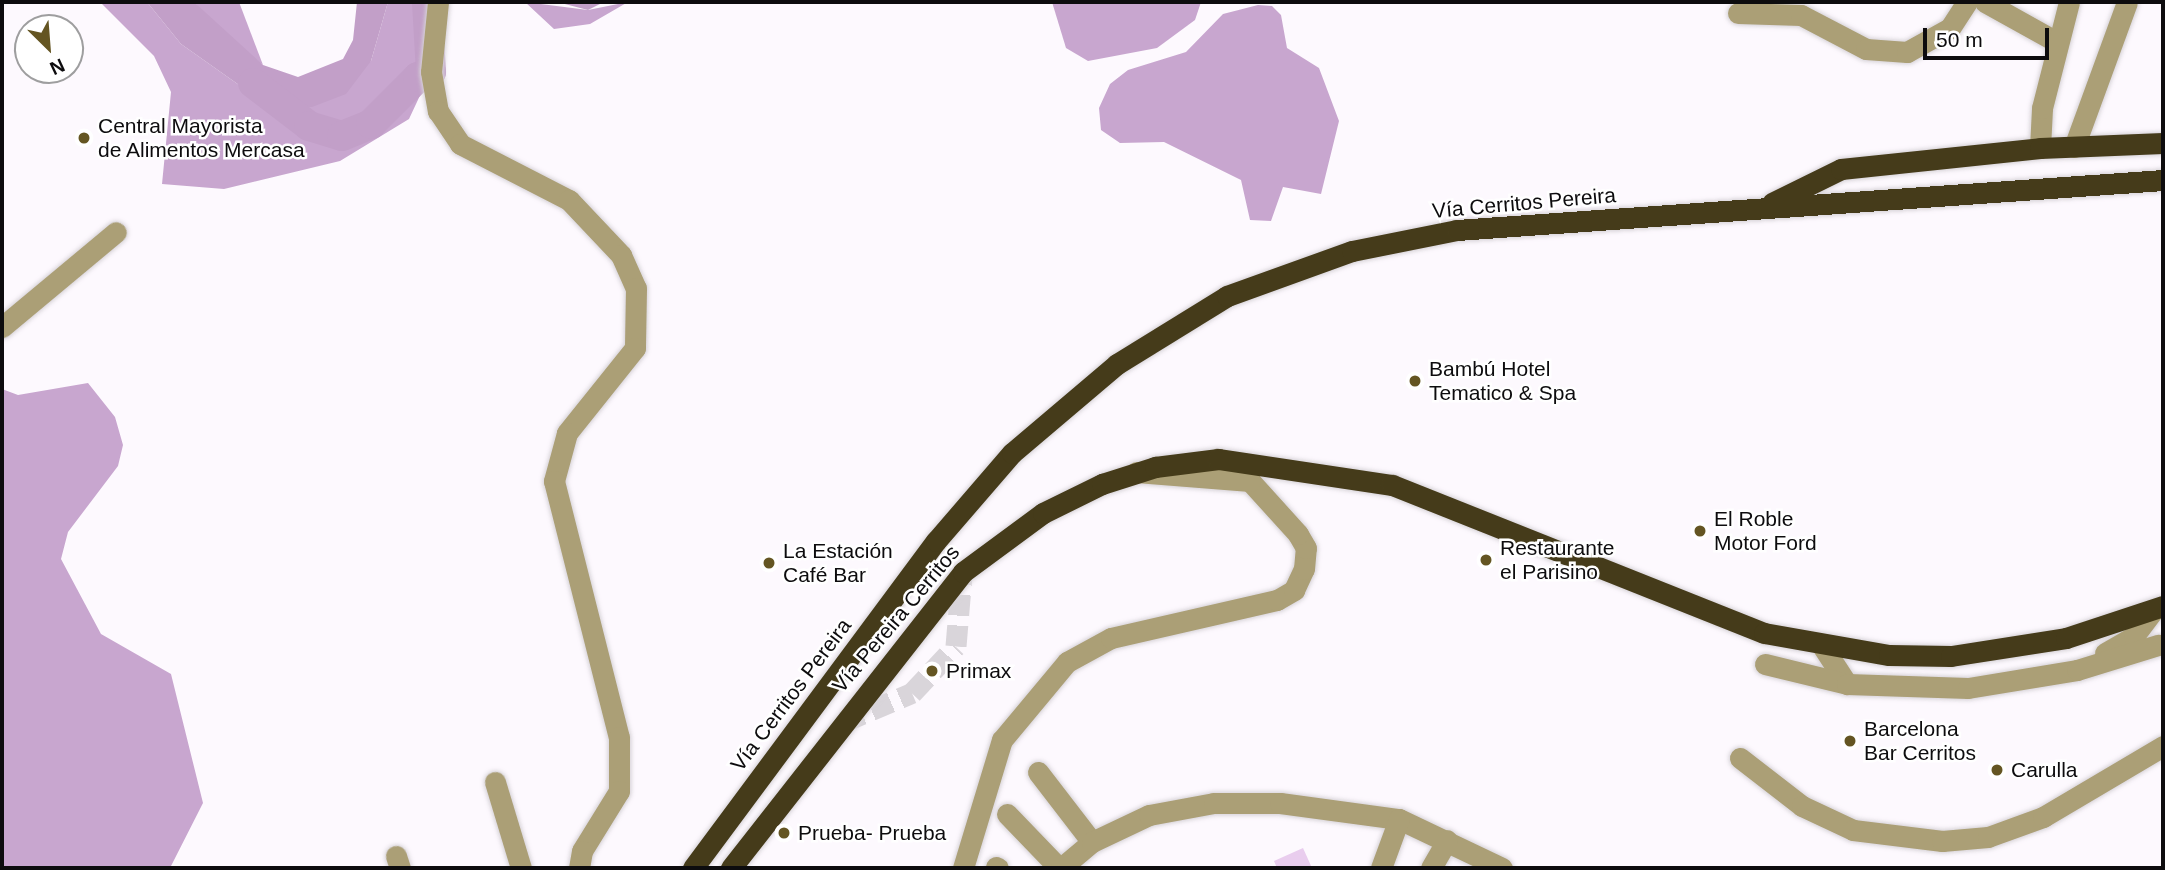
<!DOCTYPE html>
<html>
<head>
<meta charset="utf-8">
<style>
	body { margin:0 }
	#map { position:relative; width:2165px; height:870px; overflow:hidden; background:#fdf9fe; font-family:Helvetica,sans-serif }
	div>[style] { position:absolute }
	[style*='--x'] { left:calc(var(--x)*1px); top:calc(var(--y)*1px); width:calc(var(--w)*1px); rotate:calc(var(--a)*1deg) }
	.green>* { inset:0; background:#e9cdee }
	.forest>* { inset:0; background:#c8a6cf }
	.water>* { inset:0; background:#c29fc8 }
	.river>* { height:30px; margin:-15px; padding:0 15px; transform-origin:15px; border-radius:15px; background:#c29fc8 }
	.minor-tunnel>* { height:21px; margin-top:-10.5px; transform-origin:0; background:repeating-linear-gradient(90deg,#d9d5da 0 21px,transparent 0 31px) }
	.roads { filter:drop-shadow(0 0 2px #d7d3d8) drop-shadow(0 0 2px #d7d3d8) }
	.minor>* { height:21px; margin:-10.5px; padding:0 10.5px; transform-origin:10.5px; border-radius:10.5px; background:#ab9f76 }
	.highway>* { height:21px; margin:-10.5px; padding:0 10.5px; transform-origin:10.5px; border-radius:10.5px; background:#453b1a }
	.dots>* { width:19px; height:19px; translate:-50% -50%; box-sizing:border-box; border:4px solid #fff; border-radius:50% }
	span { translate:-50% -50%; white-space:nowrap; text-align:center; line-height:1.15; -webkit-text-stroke:5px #fff; paint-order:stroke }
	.poi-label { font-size:21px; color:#0d0c0e }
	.left { translate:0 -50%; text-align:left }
	.street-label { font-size:21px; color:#0d0c0e }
	.frame { position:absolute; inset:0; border:4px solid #0d0c0e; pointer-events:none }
	.north { position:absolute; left:14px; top:14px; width:70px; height:70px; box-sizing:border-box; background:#fff; border:2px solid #9e9e9f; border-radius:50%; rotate:155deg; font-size:19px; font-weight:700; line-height:28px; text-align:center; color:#0d0c0e }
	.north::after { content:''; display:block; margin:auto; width:24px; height:32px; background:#645522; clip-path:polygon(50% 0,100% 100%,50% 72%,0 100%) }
	.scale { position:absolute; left:1923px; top:28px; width:126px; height:32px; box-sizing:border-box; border:4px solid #0d0c0e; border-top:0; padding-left:9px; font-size:21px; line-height:24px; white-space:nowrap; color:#0d0c0e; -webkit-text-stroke:5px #fff; paint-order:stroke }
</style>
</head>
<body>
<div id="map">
	<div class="green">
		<i style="clip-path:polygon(1303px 848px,1312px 868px,1277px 868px,1274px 861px)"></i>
	</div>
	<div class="forest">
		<i style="clip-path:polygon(100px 2px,147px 2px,181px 44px,259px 99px,371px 61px,388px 2px,438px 2px,431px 72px,409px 119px,340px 161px,224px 189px,162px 184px,171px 92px,154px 56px)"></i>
		<i style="clip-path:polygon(194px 2px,239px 2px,263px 65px,223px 35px)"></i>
		<i style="clip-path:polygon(525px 2px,588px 10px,628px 2px,590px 24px,554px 29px)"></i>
		<i style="clip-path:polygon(1052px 2px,1201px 2px,1195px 20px,1157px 48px,1088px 61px,1066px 48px)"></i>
		<i style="clip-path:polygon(1258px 5px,1272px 6px,1281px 15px,1287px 48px,1319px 68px,1339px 121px,1321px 194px,1283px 187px,1271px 221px,1250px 220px,1241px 180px,1164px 142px,1120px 143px,1101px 130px,1099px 108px,1110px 84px,1128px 70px,1186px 52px,1223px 14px)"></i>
		<i style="clip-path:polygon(88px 383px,115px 417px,123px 445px,118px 466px,68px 532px,61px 559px,101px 634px,171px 674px,203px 803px,170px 868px,2px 868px,2px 389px,18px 395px)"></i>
	</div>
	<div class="water">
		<i style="clip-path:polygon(147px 2px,194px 2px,263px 65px,298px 77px,343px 59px,353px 40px,357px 2px,388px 2px,371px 61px,346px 94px,312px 107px,284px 107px,259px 99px,181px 44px)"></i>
		<i style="clip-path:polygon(557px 2px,604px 2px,588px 10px)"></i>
	</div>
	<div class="river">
		<i style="--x:253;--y:83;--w:71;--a:37.5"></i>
		<i style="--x:309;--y:126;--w:34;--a:17"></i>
		<i style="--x:342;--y:136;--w:31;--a:-22"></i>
		<i style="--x:371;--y:124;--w:66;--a:-45"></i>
		<i style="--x:418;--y:77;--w:14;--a:-21"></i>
		<i style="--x:431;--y:72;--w:70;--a:-93.3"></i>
	</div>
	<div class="minor-tunnel">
		<i style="--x:843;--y:722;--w:75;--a:-22.8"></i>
		<i style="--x:912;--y:693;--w:64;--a:-46.9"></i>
		<i style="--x:956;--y:646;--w:72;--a:-85.2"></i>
	</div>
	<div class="roads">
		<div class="minor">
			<i style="--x:438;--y:2;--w:70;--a:95.7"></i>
			<i style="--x:431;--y:72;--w:40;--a:80"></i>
			<i style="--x:438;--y:111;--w:40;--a:56"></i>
			<i style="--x:460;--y:144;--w:123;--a:27.2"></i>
			<i style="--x:569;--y:200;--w:76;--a:46.6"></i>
			<i style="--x:621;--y:255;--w:36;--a:66"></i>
			<i style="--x:636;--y:288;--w:60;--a:91"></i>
			<i style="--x:635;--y:348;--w:109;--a:128.7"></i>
			<i style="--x:567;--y:433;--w:50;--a:105.2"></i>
			<i style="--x:554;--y:481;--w:264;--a:75.8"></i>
			<i style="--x:619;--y:737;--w:54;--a:90"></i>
			<i style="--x:619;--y:791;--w:70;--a:121.7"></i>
			<i style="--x:582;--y:851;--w:17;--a:100"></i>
			<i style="--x:1985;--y:2;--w:82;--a:29.1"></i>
			<i style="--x:1738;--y:13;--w:63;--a:1.8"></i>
			<i style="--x:1801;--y:15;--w:73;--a:27.6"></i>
			<i style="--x:1866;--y:49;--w:41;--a:4.2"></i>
			<i style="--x:1907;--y:52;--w:49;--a:-29.2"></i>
			<i style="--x:1950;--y:28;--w:31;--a:-57"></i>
			<i style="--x:2074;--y:147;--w:154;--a:-69.9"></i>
			<i style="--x:2040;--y:148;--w:40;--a:-87.1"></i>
			<i style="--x:2042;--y:108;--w:109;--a:-75.7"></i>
			<i style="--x:2;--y:327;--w:148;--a:-39.8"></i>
			<i style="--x:1821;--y:644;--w:48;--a:57"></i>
			<i style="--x:2105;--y:653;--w:34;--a:-30"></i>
			<i style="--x:2134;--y:636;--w:31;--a:-53"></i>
			<i style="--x:1765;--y:664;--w:84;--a:13.7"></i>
			<i style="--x:1847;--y:684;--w:121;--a:1.9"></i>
			<i style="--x:1968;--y:688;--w:110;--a:-9.4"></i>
			<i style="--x:2077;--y:670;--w:85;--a:-17.2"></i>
			<i style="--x:1740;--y:758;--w:78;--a:37.7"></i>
			<i style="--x:1802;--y:806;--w:56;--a:25.2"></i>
			<i style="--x:1853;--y:830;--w:90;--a:7"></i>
			<i style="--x:1942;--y:841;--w:46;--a:-5"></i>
			<i style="--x:1988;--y:837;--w:59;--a:-20"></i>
			<i style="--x:2043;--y:817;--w:139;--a:-30.6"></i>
			<i style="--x:1038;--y:772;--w:88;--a:52.4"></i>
			<i style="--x:495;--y:782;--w:90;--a:73.2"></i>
			<i style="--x:1007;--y:814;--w:75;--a:46.1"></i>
			<i style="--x:396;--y:856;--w:13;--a:72"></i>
			<i style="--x:996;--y:867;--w:2;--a:27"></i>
			<i style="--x:963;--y:868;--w:134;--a:-73.1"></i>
			<i style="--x:1002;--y:740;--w:102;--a:-50.2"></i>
			<i style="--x:1067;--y:662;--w:50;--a:-28.6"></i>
			<i style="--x:1111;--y:638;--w:170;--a:-12.9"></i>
			<i style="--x:1277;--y:600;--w:20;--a:-30"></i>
			<i style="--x:1294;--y:590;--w:23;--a:-65"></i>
			<i style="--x:1304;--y:569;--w:21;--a:-85"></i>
			<i style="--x:1306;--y:548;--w:16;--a:-120"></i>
			<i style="--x:1298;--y:534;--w:72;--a:-132.2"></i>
			<i style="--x:1250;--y:481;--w:114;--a:-175.5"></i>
			<i style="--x:1061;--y:868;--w:40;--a:-40"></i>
			<i style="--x:1092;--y:842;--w:63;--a:-25.3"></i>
			<i style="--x:1149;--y:815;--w:66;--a:-10.5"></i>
			<i style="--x:1214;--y:803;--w:66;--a:0"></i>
			<i style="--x:1280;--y:803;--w:120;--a:7.7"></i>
			<i style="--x:1399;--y:819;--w:114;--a:25.4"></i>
			<i style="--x:1381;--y:868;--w:52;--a:-69.8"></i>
			<i style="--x:1431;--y:868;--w:32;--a:-60"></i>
		</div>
		<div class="highway">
			<i style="--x:1772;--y:203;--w:77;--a:-26.2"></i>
			<i style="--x:1841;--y:169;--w:200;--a:-6"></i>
			<i style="--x:2040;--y:148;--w:123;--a:-2.3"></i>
			<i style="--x:693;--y:868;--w:407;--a:-53.4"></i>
			<i style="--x:936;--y:541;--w:116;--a:-49.2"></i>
			<i style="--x:1012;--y:453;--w:138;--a:-40.3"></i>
			<i style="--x:1117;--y:364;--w:129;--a:-31.7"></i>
			<i style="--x:1227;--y:296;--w:133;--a:-19.8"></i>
			<i style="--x:1352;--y:251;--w:107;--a:-11.3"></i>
			<i style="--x:1457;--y:230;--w:708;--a:-4.05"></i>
			<i style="--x:731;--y:868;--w:376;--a:-51.9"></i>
			<i style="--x:963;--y:572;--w:99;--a:-36.4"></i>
			<i style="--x:1043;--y:513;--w:66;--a:-26.2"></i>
			<i style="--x:1102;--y:484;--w:56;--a:-17.8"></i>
			<i style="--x:1155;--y:467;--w:64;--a:-7.2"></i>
			<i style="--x:1218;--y:459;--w:176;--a:8.5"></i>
			<i style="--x:1392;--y:485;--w:400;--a:21.7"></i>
			<i style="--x:1764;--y:633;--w:127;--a:10"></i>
			<i style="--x:1889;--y:655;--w:62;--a:0.9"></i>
			<i style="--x:1951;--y:656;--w:116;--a:-8.9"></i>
			<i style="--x:2066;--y:638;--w:102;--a:-18.3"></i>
		</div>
	</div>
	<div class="dots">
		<i style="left:84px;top:138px;background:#645522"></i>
		<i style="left:1415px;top:381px;background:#645522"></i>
		<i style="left:1700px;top:531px;background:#645522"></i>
		<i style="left:1486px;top:560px;background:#645522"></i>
		<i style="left:769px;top:563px;background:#645522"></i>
		<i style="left:932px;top:671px;background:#645522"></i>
		<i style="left:1850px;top:741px;background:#645522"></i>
		<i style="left:1997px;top:770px;background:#645522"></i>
		<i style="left:784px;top:833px;background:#645522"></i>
	</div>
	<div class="poi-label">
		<span class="left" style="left:98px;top:138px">Central Mayorista<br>de Alimentos Mercasa</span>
		<span class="left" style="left:1429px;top:381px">Bambú Hotel<br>Tematico &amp; Spa</span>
		<span class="left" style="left:1714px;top:531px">El Roble<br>Motor Ford</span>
		<span class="left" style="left:1500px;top:560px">Restaurante<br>el Parisino</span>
		<span class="left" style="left:783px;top:563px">La Estación<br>Café Bar</span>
		<span class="left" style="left:946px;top:671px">Primax</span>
		<span class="left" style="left:1864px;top:741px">Barcelona<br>Bar Cerritos</span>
		<span class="left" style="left:2011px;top:770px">Carulla</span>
		<span class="left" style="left:798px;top:833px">Prueba- Prueba</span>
	</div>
	<div class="street-label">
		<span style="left:1524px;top:203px;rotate:-5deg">Vía Cerritos Pereira</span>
		<span style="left:896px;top:619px;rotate:-50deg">Vía Pereira Cerritos</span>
		<span style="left:791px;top:695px;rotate:-53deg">Vía Cerritos Pereira</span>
	</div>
	<div class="frame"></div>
	<div class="north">N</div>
	<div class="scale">50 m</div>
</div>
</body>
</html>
